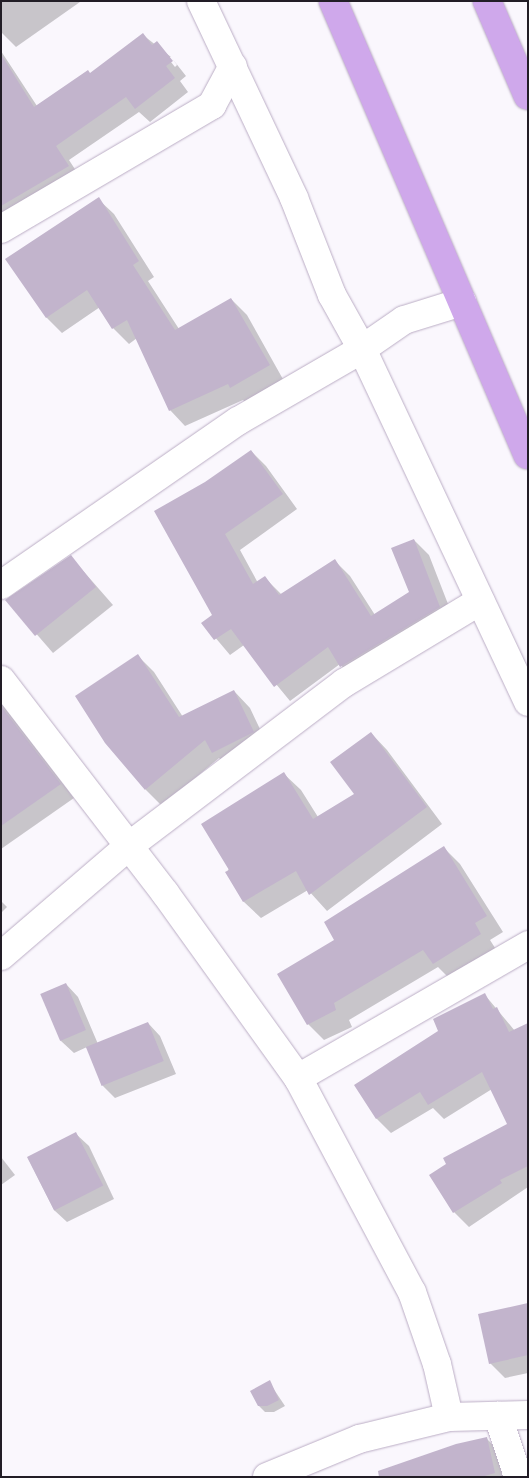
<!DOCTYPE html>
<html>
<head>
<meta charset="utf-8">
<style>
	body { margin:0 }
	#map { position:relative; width:529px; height:1478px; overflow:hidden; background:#faf7fd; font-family:"Archivo Narrow",sans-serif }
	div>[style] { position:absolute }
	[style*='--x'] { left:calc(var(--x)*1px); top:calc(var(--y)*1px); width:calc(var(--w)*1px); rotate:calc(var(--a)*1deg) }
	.shadow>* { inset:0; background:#0003 }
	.building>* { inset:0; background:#c2b4cc; transform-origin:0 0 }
	.roads { filter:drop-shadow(0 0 1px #bbadc5) drop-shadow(0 0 1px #bbadc5) }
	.minor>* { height:28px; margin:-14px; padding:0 14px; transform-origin:14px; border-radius:14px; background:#fff }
	.highway>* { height:28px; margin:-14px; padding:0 14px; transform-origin:14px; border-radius:14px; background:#cfa8eb }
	span { translate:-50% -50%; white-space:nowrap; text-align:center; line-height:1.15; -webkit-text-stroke:4px #fff; paint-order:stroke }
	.frame { position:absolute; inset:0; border:2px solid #221d26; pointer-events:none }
</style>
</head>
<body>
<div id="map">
	<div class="shadow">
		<i style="clip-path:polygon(1px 1px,80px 1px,80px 2px,16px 47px,1px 32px)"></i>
		<i style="clip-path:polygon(evenodd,143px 35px,171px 57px,186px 76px,180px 81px,188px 92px,150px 122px,139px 112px,69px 160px,82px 180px,1px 229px,1px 51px,37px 106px,91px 74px,143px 35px,167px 57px,171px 57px,177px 65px,175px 67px,167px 57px)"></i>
		<i style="clip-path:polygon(98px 199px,114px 214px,154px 277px,148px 281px,179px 329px,231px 299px,247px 315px,284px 381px,246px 403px,243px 400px,185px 426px,170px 410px,137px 338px,129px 344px,113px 328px,100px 307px,62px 333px,47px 318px,7px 259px)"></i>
		<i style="clip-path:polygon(251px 451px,266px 466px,297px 509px,240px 550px,258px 583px,265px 578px,282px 595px,335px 561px,350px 576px,375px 615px,410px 592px,414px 540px,429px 555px,455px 622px,356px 682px,340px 664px,290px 701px,244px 645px,230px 655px,203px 623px,213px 615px,206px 483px)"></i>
		<i style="clip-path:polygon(71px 557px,113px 605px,53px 653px,7px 600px)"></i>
		<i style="clip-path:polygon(138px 656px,154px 672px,183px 717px,234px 691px,250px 708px,269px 748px,229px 768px,219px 758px,162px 806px,146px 790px)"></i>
		<i style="clip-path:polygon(1px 703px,74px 798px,1px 849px)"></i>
		<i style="clip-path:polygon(371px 733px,387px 750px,442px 824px,327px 911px,308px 890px,261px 918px,244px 902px,227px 872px,284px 774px,301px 790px,318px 817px,356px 795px)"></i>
		<i style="clip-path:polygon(444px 848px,460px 864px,503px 932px,490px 940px,497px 951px,450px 979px,438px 967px,349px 1020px,352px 1027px,324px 1040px,308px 1024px,336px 940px)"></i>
		<i style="clip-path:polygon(1px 901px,7px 907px,1px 913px)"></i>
		<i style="clip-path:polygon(66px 984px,78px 997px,98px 1044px,148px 1023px,160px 1036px,176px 1074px,115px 1098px,103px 1086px,87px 1047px,74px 1053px,61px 1041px)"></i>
		<i style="clip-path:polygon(485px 995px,515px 1031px,528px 1024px,528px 1187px,469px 1227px,454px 1212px,431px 1175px,509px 1124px,492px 1089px,444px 1119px,433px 1108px,391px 1133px,377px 1119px,356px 1085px,440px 1032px)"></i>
		<i style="clip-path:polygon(76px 1134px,89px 1146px,114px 1199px,67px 1222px,54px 1210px,28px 1158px)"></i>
		<i style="clip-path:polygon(1px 1157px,15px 1175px,1px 1185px)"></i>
		<i style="clip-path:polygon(528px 1304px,528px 1373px,505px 1378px,490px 1363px)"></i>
		<i style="clip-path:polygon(269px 1382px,285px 1406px,274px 1412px,265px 1412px,259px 1406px)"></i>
		<i style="clip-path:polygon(486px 1438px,500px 1452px,505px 1477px,380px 1477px)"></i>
	</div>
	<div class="building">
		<i style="clip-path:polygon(143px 33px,152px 45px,157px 41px,173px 61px,166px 66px,175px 78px,135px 109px,126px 97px,56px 146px,69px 166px,1px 206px,1px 54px,34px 107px,88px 70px,90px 73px)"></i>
		<i style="clip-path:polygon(99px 197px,139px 261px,133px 265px,175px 330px,231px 298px,270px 365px,230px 388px,228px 384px,169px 411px,127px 320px,112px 329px,87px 290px,46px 318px,5px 259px)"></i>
		<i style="clip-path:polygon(251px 450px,283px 494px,225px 534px,253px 584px,265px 576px,279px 595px,335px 559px,371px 616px,409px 592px,391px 548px,414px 539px,440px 607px,340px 667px,328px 647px,274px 687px,231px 629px,214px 640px,201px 623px,212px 615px,154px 511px,205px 482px)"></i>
		<i style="clip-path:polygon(71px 555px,96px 587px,35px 636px,5px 600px)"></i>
		<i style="clip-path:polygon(138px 654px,179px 717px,234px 690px,254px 732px,212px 753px,205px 740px,145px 790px,105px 743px,75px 696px)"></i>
		<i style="clip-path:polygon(1px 706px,61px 784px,1px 826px)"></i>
		<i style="clip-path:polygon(371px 732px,427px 807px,309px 895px,296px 871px,243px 902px,225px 872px,229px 870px,201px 824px,284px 772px,313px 819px,354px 794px,330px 762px)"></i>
		<i style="clip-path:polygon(444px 846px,487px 916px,475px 923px,481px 934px,433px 964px,423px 950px,334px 1003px,336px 1010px,307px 1025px,277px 974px,334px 940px,324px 922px)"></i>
		<i style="left:66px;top:983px;width:51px;height:28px;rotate:67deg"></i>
		<i style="clip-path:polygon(485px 993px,493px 1009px,497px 1007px,509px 1032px,528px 1023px,528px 1166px,500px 1180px,502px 1183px,453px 1213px,429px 1175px,446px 1164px,443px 1158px,507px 1124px,482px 1072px,428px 1105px,420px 1092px,376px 1119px,354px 1085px,438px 1031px,433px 1019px)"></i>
		<i style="left:148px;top:1022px;width:42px;height:67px;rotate:68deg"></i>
		<i style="left:76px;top:1132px;width:60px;height:55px;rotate:63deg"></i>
		<i style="clip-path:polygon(528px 1303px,528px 1355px,489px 1364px,478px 1314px)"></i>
		<i style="clip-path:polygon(270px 1380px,279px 1400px,267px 1406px,258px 1406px,250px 1391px)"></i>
		<i style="clip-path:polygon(487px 1437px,495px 1473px,481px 1477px,379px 1477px,378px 1471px,456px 1444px)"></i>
	</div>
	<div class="roads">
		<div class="minor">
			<i style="--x:201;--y:1;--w:218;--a:64.7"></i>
			<i style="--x:294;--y:198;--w:104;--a:68.6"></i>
			<i style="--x:332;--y:295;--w:62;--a:60.9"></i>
			<i style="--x:362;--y:349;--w:390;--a:64.8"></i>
			<i style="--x:1;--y:229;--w:245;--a:-30.4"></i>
			<i style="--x:212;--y:105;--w:44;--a:-61.7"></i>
			<i style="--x:1;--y:585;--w:288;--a:-34.7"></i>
			<i style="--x:238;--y:421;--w:143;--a:-30.1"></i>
			<i style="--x:362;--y:349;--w:51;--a:-34.6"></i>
			<i style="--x:404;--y:320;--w:61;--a:-17.2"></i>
			<i style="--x:1;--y:680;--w:269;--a:52.4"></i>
			<i style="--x:165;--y:893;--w:228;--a:54.3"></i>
			<i style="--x:298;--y:1078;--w:242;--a:62"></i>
			<i style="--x:412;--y:1292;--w:76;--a:70.9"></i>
			<i style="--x:437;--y:1364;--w:54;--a:77.2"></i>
			<i style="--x:1;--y:956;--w:169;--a:-40.7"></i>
			<i style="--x:129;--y:846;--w:270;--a:-37.2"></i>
			<i style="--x:344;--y:683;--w:159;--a:-31.1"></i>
			<i style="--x:298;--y:1078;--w:266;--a:-30"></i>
			<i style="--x:498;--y:1416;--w:64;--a:71.8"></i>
			<i style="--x:267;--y:1477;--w:100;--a:-22.4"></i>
			<i style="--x:359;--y:1439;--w:93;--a:-13.7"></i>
			<i style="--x:449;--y:1417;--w:79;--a:-1.5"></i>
		</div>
		<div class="highway">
			<i style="--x:333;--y:1;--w:494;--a:66.8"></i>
			<i style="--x:487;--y:1;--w:103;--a:66.7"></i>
		</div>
	</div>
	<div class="frame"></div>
</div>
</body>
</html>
